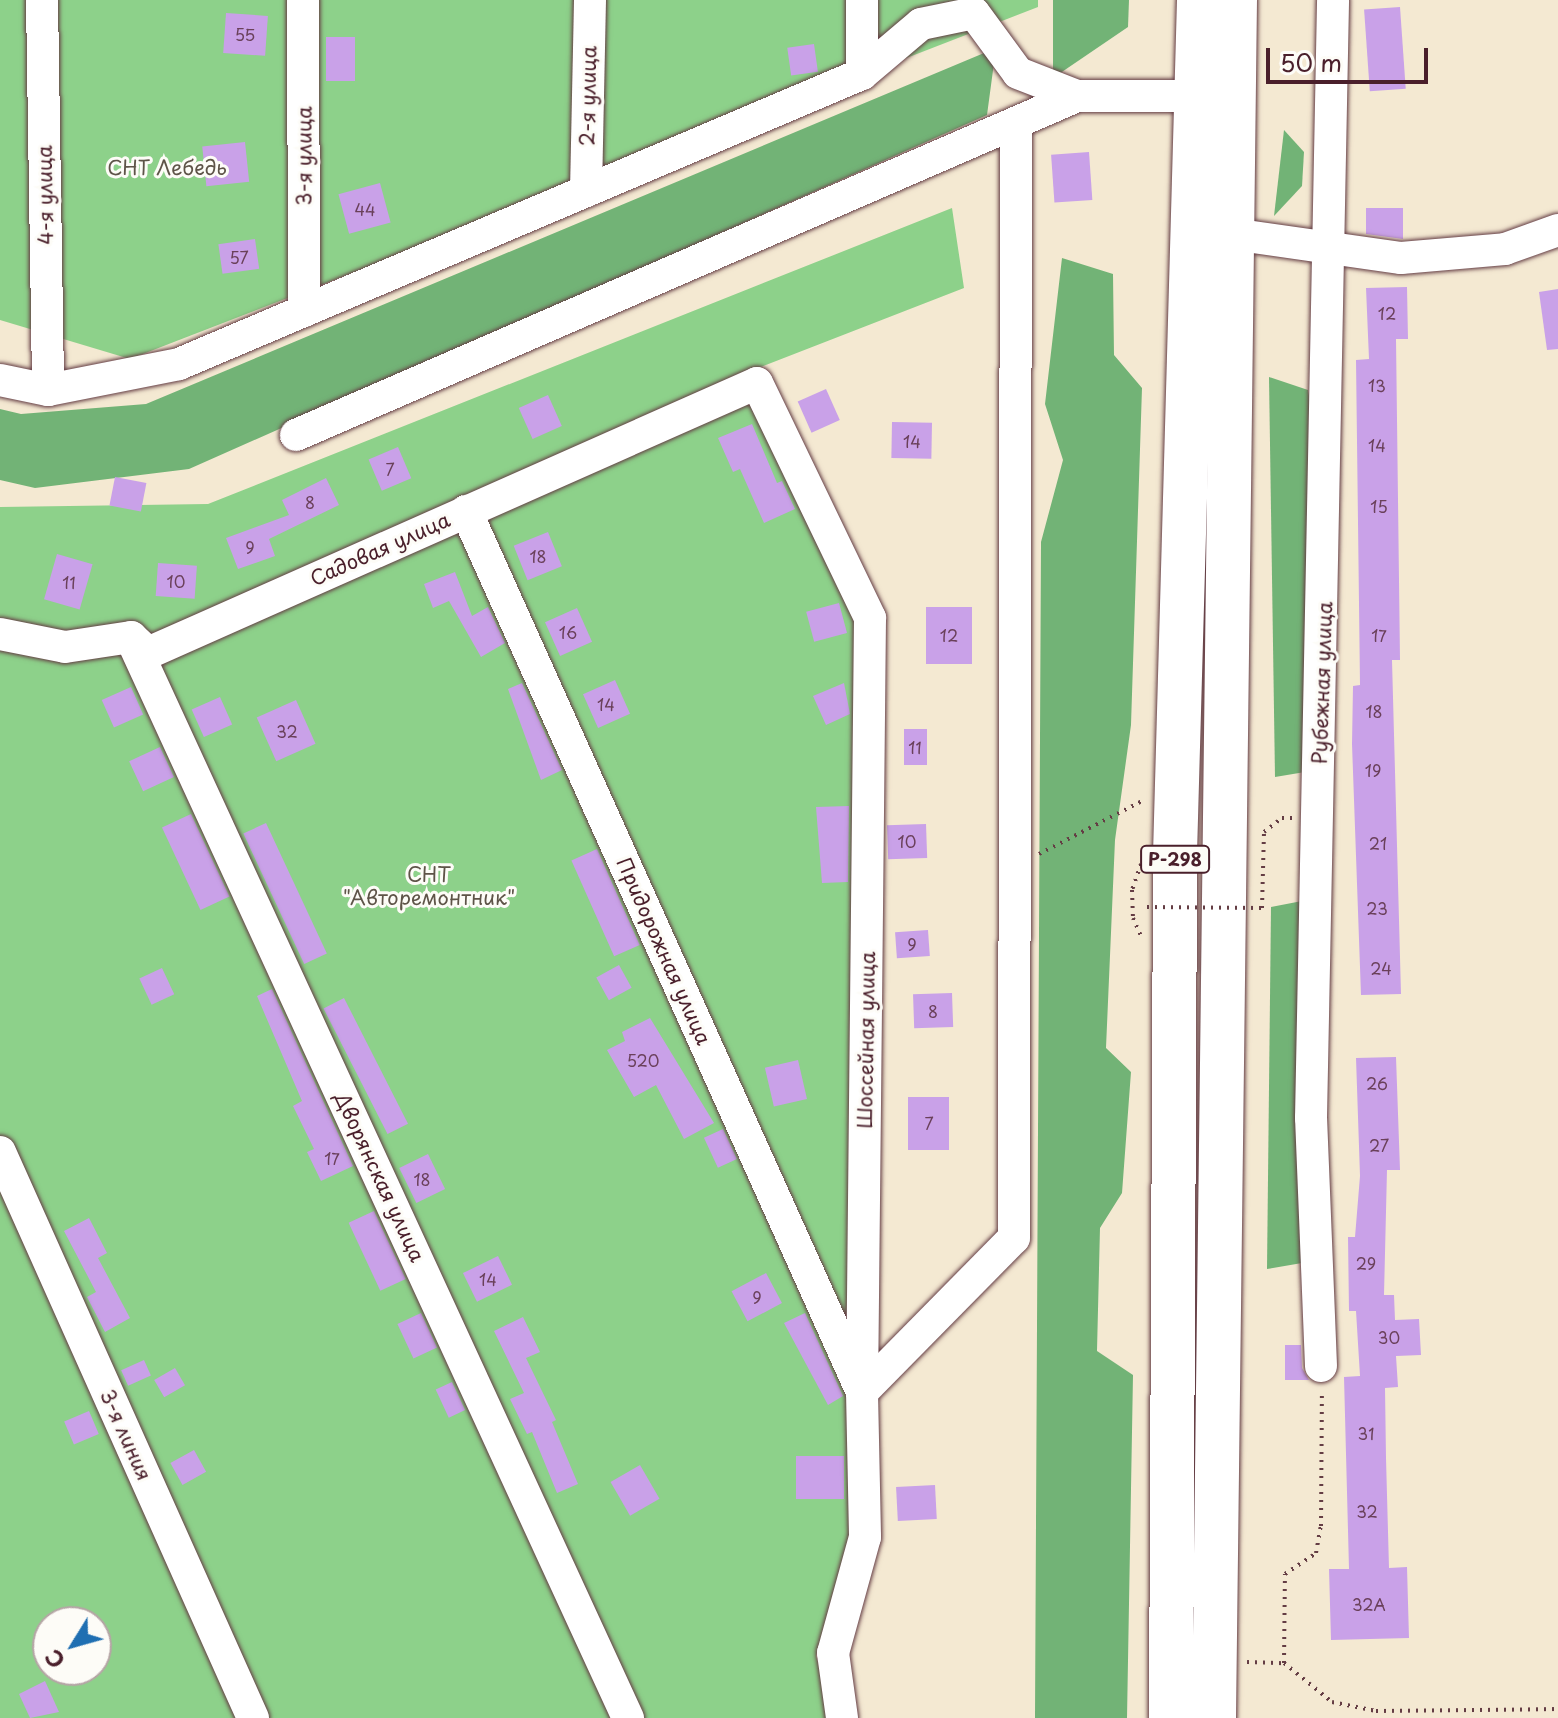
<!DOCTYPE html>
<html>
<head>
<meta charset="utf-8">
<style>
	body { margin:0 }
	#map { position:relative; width:1558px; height:1718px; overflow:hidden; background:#f4e9d2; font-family:"Playpen Sans",sans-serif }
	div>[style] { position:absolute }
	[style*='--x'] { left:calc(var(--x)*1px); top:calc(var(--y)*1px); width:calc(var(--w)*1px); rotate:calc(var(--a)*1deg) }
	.green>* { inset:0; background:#8dd18a }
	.forest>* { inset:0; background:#72b376 }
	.building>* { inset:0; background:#c9a1e8; transform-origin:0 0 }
	.path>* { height:4px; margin-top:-2px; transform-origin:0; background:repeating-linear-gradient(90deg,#643d44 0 2px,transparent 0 8px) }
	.roads { filter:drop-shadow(0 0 2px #643d44) drop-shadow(0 0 2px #643d44) }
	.minor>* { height:32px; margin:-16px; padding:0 16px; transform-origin:16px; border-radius:16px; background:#fff }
	.highway>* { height:44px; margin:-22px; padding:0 22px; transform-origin:22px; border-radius:22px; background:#fff }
	.path-bridge>* { height:4px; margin-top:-2px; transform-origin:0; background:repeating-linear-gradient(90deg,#643d44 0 2px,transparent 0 8px) }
	span { translate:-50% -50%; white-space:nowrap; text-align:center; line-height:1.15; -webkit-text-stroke:6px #fdfcf7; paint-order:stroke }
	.number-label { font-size:16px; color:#6a405a }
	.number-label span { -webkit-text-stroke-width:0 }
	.shield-label span { padding:2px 6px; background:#fdfcf7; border:2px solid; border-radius:6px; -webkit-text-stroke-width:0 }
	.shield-label { font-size:18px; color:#4a1f2b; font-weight:700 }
	.street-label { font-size:20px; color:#4a1f2b }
	.park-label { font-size:20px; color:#5e5448 }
	.north { position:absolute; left:32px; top:1606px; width:80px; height:80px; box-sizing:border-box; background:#fdfcf7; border:2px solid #b5a4a5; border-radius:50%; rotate:233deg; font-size:22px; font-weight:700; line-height:32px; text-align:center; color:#4a1f2b }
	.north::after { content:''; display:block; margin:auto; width:28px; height:36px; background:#1f6fb2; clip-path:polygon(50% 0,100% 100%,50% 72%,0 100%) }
	.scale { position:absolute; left:1266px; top:48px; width:162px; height:36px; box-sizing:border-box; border:4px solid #4a1f2b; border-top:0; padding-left:10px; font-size:24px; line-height:28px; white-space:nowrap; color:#4a1f2b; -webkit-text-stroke:6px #fdfcf7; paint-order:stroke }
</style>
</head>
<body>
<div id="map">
	<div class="green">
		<i style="clip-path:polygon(0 0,1038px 0,1038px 7px,130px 359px,0 320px)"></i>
		<i style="clip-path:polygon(evenodd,952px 208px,964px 288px,740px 375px,859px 617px,853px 1531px,816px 1656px,835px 1718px,0 1718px,0 507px,208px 504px,952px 208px,48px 1622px,96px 1622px,96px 1670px,48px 1670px,48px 1622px)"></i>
	</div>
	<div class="forest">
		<i style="clip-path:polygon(1053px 0,1129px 0,1128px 27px,1053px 78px)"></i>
		<i style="clip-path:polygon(996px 48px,987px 115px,189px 469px,35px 488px,0 480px,0 409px,21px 414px,146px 404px)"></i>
		<i style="clip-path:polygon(1284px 130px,1304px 152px,1302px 186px,1274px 216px)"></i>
		<i style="clip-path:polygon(1062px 258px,1113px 274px,1114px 355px,1142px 388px,1131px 725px,1115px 840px,1106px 1048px,1131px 1072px,1122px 1193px,1100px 1228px,1097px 1351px,1133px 1375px,1127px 1718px,1035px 1718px,1041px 542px,1063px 460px,1045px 404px)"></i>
		<i style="clip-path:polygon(1269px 377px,1308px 390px,1314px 425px,1305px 772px,1275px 777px)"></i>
		<i style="clip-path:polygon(1302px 901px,1302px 1263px,1267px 1269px,1271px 907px)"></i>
	</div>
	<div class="building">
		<i style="left:1400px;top:7px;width:82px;height:36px;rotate:86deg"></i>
		<i style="left:226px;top:13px;width:42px;height:40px;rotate:4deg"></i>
		<i style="left:326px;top:37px;width:29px;height:44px"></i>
		<i style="left:814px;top:44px;width:28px;height:27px;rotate:82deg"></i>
		<i style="left:245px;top:142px;width:40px;height:43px;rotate:84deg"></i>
		<i style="left:1089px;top:152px;width:48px;height:38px;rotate:86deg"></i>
		<i style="left:380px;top:183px;width:41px;height:43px;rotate:75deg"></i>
		<i style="clip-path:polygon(1366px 208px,1403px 208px,1403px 239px,1366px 234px)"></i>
		<i style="left:255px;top:239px;width:30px;height:37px;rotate:82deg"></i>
		<i style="clip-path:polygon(1407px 287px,1408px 339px,1396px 339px,1400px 660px,1392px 660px,1401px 994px,1361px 995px,1352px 744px,1353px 686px,1360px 685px,1356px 360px,1369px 359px,1366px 288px)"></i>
		<i style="clip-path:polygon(1558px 289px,1558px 349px,1547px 350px,1539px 292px)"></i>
		<i style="left:826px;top:389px;width:34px;height:31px;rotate:66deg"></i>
		<i style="left:548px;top:395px;width:34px;height:32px;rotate:66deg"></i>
		<i style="left:892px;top:422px;width:40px;height:36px;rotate:1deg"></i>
		<i style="clip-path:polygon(752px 424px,777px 483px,782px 481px,795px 509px,764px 523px,740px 469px,733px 472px,718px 438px)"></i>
		<i style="left:398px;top:447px;width:34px;height:32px;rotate:67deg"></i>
		<i style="left:115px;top:477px;width:32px;height:29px;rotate:11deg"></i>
		<i style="clip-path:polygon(326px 478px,339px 505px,269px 539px,275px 556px,238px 569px,226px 538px,289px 515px,282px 500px)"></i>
		<i style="left:548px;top:532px;width:37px;height:37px;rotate:68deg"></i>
		<i style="left:57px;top:554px;width:37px;height:47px;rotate:16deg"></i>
		<i style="left:158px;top:563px;width:39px;height:33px;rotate:4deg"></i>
		<i style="clip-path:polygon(455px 572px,472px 616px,488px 607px,505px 643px,481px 657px,449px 601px,433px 608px,424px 584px)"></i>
		<i style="left:839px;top:603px;width:31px;height:34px;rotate:75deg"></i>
		<i style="left:926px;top:607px;width:46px;height:57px"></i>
		<i style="left:577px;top:608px;width:37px;height:35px;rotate:66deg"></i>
		<i style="left:615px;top:680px;width:37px;height:35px;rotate:66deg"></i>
		<i style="clip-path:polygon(522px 683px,562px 770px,541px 780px,508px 689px)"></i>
		<i style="clip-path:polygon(844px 683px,850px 714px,826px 725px,813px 696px)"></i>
		<i style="left:131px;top:687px;width:30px;height:32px;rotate:66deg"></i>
		<i style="left:220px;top:697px;width:30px;height:31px;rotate:66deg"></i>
		<i style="left:296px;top:700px;width:48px;height:43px;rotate:66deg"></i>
		<i style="left:904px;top:729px;width:23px;height:36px"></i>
		<i style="left:160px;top:747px;width:33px;height:34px;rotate:65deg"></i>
		<i style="clip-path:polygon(849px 806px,848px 882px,822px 883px,816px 807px)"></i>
		<i style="left:191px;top:814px;width:91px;height:32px;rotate:65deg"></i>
		<i style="left:266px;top:823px;width:144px;height:25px;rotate:65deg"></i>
		<i style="left:926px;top:824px;width:34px;height:39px;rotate:88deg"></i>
		<i style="left:597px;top:849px;width:105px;height:28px;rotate:66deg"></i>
		<i style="left:928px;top:930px;width:26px;height:33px;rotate:86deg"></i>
		<i style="left:619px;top:965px;width:26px;height:26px;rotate:61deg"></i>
		<i style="left:162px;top:968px;width:29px;height:25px;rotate:65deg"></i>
		<i style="clip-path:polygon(272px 989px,353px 1166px,321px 1181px,307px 1152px,314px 1149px,293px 1106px,302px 1101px,257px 996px)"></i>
		<i style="left:952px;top:993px;width:34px;height:39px;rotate:88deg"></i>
		<i style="left:344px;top:998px;width:141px;height:23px;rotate:63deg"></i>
		<i style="clip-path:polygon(650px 1018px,714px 1123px,684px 1139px,656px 1085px,634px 1097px,607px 1050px,625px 1041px,622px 1032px)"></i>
		<i style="clip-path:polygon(1396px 1057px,1400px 1170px,1387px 1170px,1384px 1295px,1394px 1295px,1395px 1320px,1419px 1319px,1421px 1355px,1396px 1356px,1398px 1387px,1385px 1388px,1386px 1458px,1389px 1568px,1407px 1567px,1409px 1638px,1331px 1640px,1329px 1569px,1349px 1569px,1344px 1377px,1360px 1376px,1356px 1311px,1349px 1311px,1348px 1237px,1355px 1237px,1360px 1176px,1356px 1058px)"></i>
		<i style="left:798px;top:1060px;width:40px;height:34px;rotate:77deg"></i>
		<i style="left:908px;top:1097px;width:41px;height:53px"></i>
		<i style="left:723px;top:1129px;width:33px;height:21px;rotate:65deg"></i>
		<i style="left:428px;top:1154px;width:39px;height:32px;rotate:64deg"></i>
		<i style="left:374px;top:1211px;width:75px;height:28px;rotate:65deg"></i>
		<i style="clip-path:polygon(89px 1218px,107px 1253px,98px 1258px,130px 1318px,105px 1332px,87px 1297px,96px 1292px,64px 1231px)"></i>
		<i style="left:498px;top:1256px;width:32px;height:39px;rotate:64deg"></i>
		<i style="left:766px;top:1273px;width:34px;height:39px;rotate:62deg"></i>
		<i style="left:421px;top:1313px;width:38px;height:26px;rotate:65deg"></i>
		<i style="clip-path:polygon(805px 1313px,843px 1396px,828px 1405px,784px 1323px)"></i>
		<i style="clip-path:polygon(523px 1317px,540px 1352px,526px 1358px,556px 1420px,552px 1422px,578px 1484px,557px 1493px,532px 1432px,527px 1434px,510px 1399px,524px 1393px,494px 1331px)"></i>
		<i style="clip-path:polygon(1285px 1345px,1301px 1345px,1302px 1368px,1309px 1380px,1285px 1380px)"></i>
		<i style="left:144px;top:1360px;width:17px;height:25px;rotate:66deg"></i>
		<i style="left:175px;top:1368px;width:20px;height:24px;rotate:60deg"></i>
		<i style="left:452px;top:1382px;width:31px;height:18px;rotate:65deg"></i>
		<i style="left:89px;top:1411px;width:25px;height:27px;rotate:67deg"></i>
		<i style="left:194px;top:1450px;width:25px;height:27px;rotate:61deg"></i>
		<i style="left:796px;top:1456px;width:48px;height:43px"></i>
		<i style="left:640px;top:1465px;width:39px;height:34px;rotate:60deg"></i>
		<i style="left:935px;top:1485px;width:34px;height:39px;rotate:87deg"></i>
		<i style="clip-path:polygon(45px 1681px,59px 1712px,30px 1718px,19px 1694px)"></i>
	</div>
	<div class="path">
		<i style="--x:1039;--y:854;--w:118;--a:-27.2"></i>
		<i style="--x:1141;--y:864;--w:28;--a:109"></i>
		<i style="--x:1132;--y:890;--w:28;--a:88"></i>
		<i style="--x:1133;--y:918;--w:20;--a:66"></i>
		<i style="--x:1262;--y:908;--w:76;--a:-88.5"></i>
		<i style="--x:1264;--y:832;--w:23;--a:-38"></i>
		<i style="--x:1282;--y:818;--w:10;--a:0"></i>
		<i style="--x:1247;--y:1662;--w:37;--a:2"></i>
		<i style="--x:1284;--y:1663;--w:62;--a:39.1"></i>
		<i style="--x:1332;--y:1702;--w:45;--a:11.6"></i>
		<i style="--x:1376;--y:1711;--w:182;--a:-0.6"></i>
		<i style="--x:1284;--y:1663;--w:89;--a:-89.4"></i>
		<i style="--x:1285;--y:1574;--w:37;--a:-34"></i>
		<i style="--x:1316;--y:1553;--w:27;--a:-80"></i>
		<i style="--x:1321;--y:1526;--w:133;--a:-89.6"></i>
	</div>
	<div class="roads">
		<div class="minor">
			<i style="--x:42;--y:0;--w:390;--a:89.1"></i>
			<i style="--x:303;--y:0;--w:311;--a:89.8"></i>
			<i style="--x:862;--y:74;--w:74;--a:-90"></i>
			<i style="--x:586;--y:191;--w:191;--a:-88.8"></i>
			<i style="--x:1232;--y:234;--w:171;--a:8.1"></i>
			<i style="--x:1401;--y:258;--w:104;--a:-4.9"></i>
			<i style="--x:1505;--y:249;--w:56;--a:-19.7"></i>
			<i style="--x:0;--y:380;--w:49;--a:11.8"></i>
			<i style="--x:48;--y:390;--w:134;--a:-11.2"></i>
			<i style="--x:179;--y:364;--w:742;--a:-23.01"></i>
			<i style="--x:862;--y:74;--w:77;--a:-40.3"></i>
			<i style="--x:921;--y:24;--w:54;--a:-11.7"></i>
			<i style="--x:974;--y:13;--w:74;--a:53.7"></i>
			<i style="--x:1018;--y:73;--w:63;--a:21.3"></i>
			<i style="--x:1077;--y:96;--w:120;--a:0"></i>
			<i style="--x:296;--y:435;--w:851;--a:-23.46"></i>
			<i style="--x:466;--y:511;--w:966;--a:65.8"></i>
			<i style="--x:862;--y:1392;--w:216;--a:-45.4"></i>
			<i style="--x:1014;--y:1238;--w:1115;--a:-89.9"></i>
			<i style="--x:0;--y:634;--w:66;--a:11.3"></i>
			<i style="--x:65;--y:647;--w:67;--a:-8.6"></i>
			<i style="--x:131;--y:637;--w:23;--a:43"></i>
			<i style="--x:148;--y:653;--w:666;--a:-23.91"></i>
			<i style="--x:757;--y:383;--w:261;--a:64.3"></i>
			<i style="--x:870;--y:618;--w:774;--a:90.59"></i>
			<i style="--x:862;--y:1392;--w:145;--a:88.8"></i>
			<i style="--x:865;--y:1537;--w:120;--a:105.4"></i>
			<i style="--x:833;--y:1653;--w:66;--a:82.1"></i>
			<i style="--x:131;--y:638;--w:1189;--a:65.29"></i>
			<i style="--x:0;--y:1152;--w:620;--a:65.92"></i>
			<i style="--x:1321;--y:1366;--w:248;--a:-92.3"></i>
			<i style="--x:1311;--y:1118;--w:1118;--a:-88.87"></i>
		</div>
		<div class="highway">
			<i style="--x:1171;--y:1718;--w:864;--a:-89.73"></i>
			<i style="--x:1175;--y:854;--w:854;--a:-88.39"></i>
			<i style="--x:1214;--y:1718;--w:1718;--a:-89.3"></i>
		</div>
	</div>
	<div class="path-bridge">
		<i style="--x:1147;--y:907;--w:115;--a:0.5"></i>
	</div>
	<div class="number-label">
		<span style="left:245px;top:34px">55</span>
		<span style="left:365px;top:209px">44</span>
		<span style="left:239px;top:257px">57</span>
		<span style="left:1387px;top:313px">12</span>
		<span style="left:1377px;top:385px">13</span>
		<span style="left:912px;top:441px">14</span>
		<span style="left:1377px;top:445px">14</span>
		<span style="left:390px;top:469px">7</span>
		<span style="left:310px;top:502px">8</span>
		<span style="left:1379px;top:506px">15</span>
		<span style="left:250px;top:547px">9</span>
		<span style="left:538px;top:556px">18</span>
		<span style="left:176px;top:581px">10</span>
		<span style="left:69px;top:582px">11</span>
		<span style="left:568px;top:632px">16</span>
		<span style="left:949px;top:635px">12</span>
		<span style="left:1379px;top:635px">17</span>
		<span style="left:606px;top:704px">14</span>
		<span style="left:1374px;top:711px">18</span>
		<span style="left:287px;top:731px">32</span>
		<span style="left:915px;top:747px">11</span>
		<span style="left:1373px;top:770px">19</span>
		<span style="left:907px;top:841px">10</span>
		<span style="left:1378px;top:843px">21</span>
		<span style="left:1377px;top:908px">23</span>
		<span style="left:912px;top:944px">9</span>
		<span style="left:1381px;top:968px">24</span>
		<span style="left:933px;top:1011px">8</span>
		<span style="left:643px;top:1060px">520</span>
		<span style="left:1377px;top:1083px">26</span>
		<span style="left:929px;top:1123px">7</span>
		<span style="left:1379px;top:1145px">27</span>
		<span style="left:332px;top:1158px">17</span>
		<span style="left:422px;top:1179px">18</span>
		<span style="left:1366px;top:1263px">29</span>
		<span style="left:488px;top:1279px">14</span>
		<span style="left:757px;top:1297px">9</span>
		<span style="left:1389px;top:1337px">30</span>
		<span style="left:1366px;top:1433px">31</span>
		<span style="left:1367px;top:1511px">32</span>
		<span style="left:1369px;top:1604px">32А</span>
	</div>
	<div class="shield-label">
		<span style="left:1175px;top:859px">Р-298</span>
	</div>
	<div class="street-label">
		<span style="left:588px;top:96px;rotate:-89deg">2-я улица</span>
		<span style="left:304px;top:156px;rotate:-90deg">3-я улица</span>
		<span style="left:45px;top:195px;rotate:-91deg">4-я улица</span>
		<span style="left:380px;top:549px;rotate:-24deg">Садовая улица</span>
		<span style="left:1322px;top:683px;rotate:-88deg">Рубежная улица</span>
		<span style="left:664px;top:951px;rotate:66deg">Придорожная улица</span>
		<span style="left:866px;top:1040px;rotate:-89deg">Шоссейная улица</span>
		<span style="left:380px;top:1177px;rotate:65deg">Дворянская улица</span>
		<span style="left:126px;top:1435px;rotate:66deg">3-я линия</span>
	</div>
	<div class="park-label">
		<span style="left:167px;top:167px">СНТ Лебедь</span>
		<span style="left:429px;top:886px">СНТ<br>"Авторемонтник"</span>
	</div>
	<div class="north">С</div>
	<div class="scale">50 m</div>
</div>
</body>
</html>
